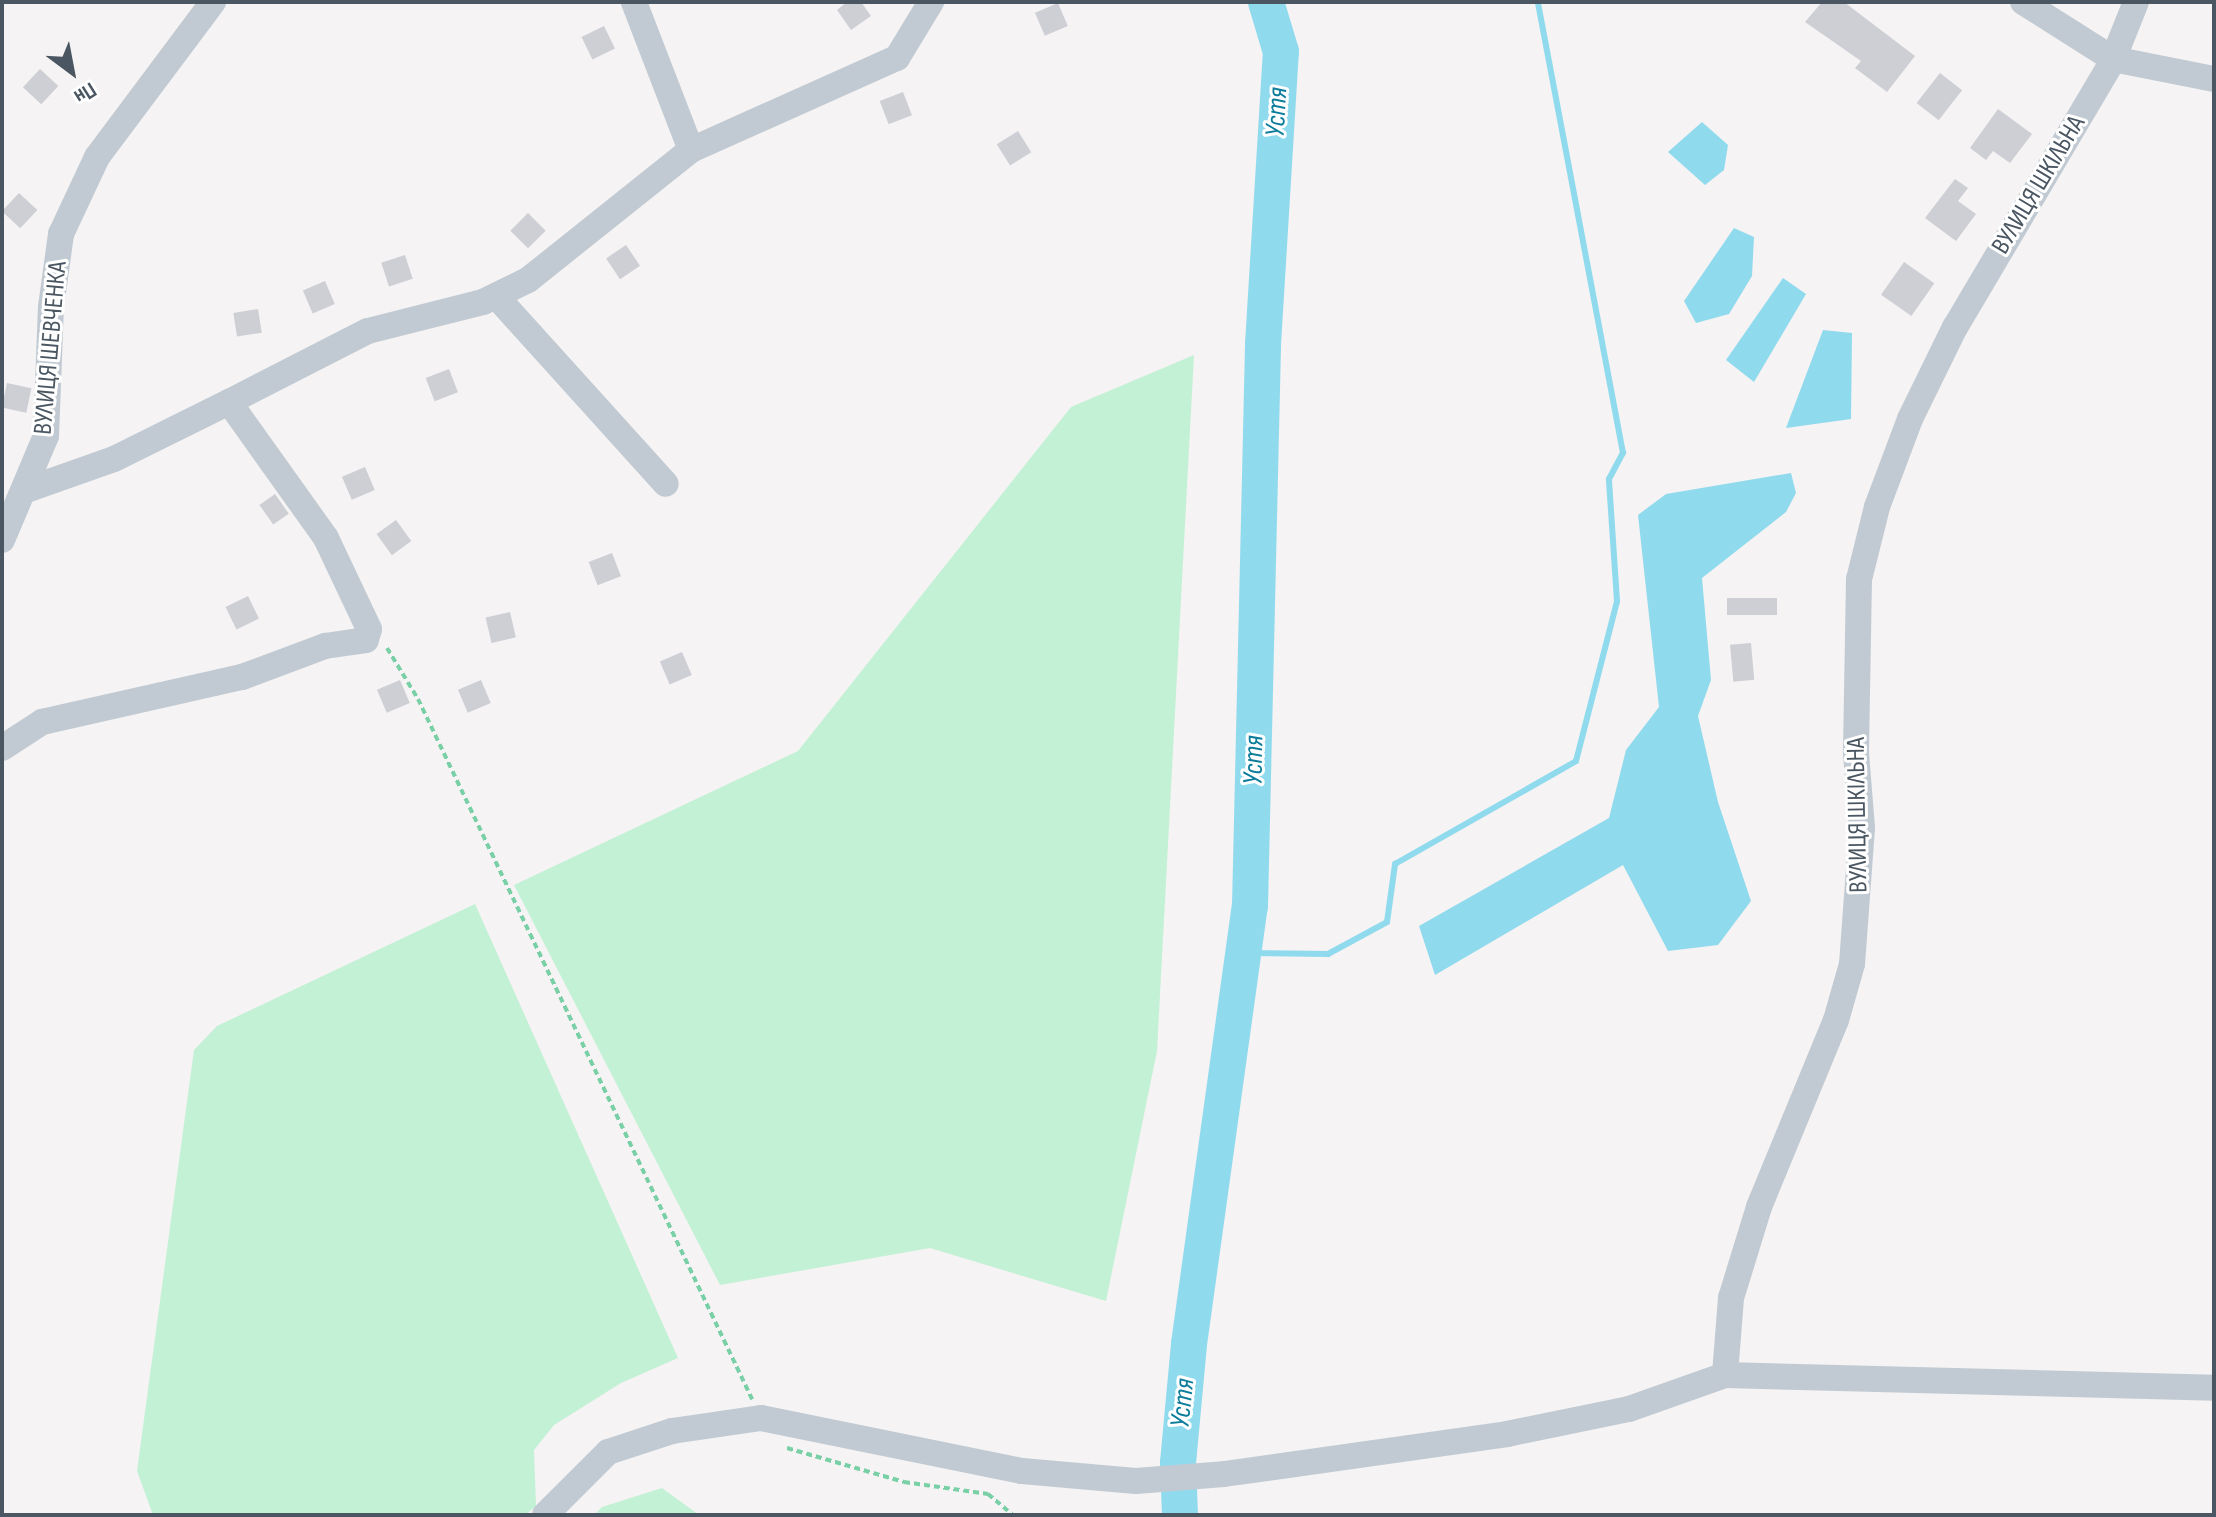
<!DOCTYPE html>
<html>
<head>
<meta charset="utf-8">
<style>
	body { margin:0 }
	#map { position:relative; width:2216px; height:1517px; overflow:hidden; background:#f5f3f3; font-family:"Sofia Sans Condensed",sans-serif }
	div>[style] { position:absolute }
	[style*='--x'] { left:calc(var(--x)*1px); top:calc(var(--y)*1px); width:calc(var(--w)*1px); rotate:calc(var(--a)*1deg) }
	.green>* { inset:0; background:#c3f1d5 }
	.water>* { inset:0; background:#90daee }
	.stream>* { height:6px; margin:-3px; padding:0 3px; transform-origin:3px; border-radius:3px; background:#90daee }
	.river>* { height:36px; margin:-18px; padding:0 18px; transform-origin:18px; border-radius:18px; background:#90daee }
	.building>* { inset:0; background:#cdcfd5; transform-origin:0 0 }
	.path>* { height:4px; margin-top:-2px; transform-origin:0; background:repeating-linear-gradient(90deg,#7ad0a6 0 6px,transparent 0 10px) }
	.minor>* { height:26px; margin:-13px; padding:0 13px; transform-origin:13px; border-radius:13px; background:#c1cad2 }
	span { translate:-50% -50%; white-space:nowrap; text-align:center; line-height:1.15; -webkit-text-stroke:6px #fff; paint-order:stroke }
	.street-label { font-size:26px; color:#4a5661 }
	.water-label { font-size:28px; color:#0c7c9b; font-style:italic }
	.frame { position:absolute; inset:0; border:4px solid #4a5661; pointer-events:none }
	.north { position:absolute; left:32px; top:32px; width:80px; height:80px; -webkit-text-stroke:6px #fff; paint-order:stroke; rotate:148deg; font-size:22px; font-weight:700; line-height:32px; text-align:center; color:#4a5661 }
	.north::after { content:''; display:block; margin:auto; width:28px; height:36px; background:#4a5661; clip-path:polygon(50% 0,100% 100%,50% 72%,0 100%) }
</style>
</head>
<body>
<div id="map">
	<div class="green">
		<i style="clip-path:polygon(1194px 355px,1157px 1051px,1106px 1301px,930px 1248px,720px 1285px,514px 885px,798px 751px,1071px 407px)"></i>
		<i style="clip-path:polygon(475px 904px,678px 1358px,621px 1383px,554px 1425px,534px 1450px,536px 1506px,525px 1515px,153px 1515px,137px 1471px,194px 1050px,217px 1026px)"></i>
		<i style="clip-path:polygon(662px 1488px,699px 1515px,594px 1515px,602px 1507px)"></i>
	</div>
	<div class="water">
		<i style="clip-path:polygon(1702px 122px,1728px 145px,1724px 170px,1705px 185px,1668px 152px)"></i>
		<i style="clip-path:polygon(1734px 228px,1754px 237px,1752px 276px,1729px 314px,1696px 323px,1684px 301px)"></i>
		<i style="clip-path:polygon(1783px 278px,1806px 294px,1754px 382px,1726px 360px)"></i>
		<i style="clip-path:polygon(1823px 330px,1852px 333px,1851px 419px,1786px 428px)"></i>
		<i style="clip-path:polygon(1791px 473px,1796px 493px,1786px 512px,1702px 578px,1711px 680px,1698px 716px,1718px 802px,1751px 901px,1718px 945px,1668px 951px,1623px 865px,1435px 975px,1419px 926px,1609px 818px,1626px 750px,1659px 707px,1638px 515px,1666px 494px)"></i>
	</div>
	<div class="stream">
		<i style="--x:1244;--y:953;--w:84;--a:0.7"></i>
		<i style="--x:1328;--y:954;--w:67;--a:-28.5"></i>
		<i style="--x:1387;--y:922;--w:59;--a:-82.1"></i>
		<i style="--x:1395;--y:864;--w:208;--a:-29.6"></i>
		<i style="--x:1576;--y:761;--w:165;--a:-75.6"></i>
		<i style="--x:1617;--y:601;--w:122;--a:-93.8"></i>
		<i style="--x:1609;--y:479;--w:30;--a:-62"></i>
		<i style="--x:1623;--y:453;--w:459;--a:-100.7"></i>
	</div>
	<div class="river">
		<i style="--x:1180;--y:1515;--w:52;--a:-92.2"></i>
		<i style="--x:1178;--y:1463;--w:120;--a:-84.7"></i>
		<i style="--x:1189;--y:1344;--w:442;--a:-82.1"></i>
		<i style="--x:1250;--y:906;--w:562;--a:-88.67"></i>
		<i style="--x:1263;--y:344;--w:293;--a:-86.5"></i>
		<i style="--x:1281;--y:52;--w:52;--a:-106.7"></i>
	</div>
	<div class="building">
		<i style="clip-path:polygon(847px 2px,861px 2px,871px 16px,851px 30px,837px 10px)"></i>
		<i style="clip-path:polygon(1822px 2px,1844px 2px,1915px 56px,1887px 92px,1855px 68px,1861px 61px,1805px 22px)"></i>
		<i style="left:1058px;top:3px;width:25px;height:25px;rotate:67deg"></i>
		<i style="left:604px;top:26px;width:25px;height:25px;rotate:64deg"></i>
		<i style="left:40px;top:69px;width:25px;height:25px;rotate:43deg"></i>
		<i style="left:1940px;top:73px;width:28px;height:38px;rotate:38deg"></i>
		<i style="left:903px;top:92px;width:25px;height:25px;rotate:69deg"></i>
		<i style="clip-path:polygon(1998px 109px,2032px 134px,2010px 163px,1993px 151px,1986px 160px,1970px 148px)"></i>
		<i style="left:1018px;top:131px;width:25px;height:25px;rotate:58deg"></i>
		<i style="clip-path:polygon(1955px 179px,1968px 188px,1958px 201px,1976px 214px,1956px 241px,1925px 218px)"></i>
		<i style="left:19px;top:193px;width:25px;height:25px;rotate:43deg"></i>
		<i style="left:528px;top:213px;width:25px;height:25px;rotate:45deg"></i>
		<i style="left:626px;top:245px;width:25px;height:24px;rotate:56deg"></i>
		<i style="left:405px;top:255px;width:25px;height:25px;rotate:72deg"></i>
		<i style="left:1904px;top:262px;width:37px;height:40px;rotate:35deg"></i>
		<i style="left:325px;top:281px;width:25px;height:24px;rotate:67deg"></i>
		<i style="left:258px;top:309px;width:24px;height:25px;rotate:81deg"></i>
		<i style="left:449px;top:369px;width:25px;height:25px;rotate:69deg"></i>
		<i style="left:7px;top:383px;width:25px;height:25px;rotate:12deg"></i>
		<i style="left:365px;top:467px;width:25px;height:25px;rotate:67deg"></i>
		<i style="left:275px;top:494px;width:24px;height:19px;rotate:55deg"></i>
		<i style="left:396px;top:520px;width:26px;height:24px;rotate:54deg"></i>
		<i style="left:612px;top:553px;width:25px;height:25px;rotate:69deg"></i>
		<i style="left:248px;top:596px;width:25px;height:25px;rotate:64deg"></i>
		<i style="left:1777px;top:598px;width:17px;height:50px;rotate:90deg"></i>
		<i style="left:510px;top:612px;width:26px;height:25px;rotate:77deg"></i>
		<i style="left:1751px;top:643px;width:37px;height:21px;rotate:85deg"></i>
		<i style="left:682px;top:652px;width:25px;height:24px;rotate:67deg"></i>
		<i style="left:400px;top:680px;width:25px;height:25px;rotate:67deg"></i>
		<i style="left:481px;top:680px;width:25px;height:25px;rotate:67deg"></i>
	</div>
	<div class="path">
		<i style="--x:387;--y:648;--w:60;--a:58.7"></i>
		<i style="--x:418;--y:699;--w:776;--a:64.49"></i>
		<i style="--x:787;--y:1448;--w:122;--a:16.2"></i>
		<i style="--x:904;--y:1482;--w:85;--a:8.1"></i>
		<i style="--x:988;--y:1494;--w:33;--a:40"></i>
	</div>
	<div class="minor">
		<i style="--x:2023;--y:2;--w:107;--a:32.3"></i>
		<i style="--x:2113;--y:59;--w:103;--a:11.2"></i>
		<i style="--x:2136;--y:2;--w:65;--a:111.8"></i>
		<i style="--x:2112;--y:62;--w:308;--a:120.6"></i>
		<i style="--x:1955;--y:327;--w:102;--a:116.1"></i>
		<i style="--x:1910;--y:419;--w:94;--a:110.6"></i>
		<i style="--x:1877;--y:507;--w:74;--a:104"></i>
		<i style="--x:1859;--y:579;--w:174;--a:91"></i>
		<i style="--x:1856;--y:753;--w:75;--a:85.4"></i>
		<i style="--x:1862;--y:828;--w:136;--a:94.2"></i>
		<i style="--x:1852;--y:964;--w:58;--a:105.9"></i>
		<i style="--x:1836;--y:1020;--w:202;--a:112.4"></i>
		<i style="--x:1759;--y:1207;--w:95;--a:107.1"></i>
		<i style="--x:1731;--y:1298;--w:77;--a:94.5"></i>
		<i style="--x:1725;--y:1375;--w:489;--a:1.5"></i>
		<i style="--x:691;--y:150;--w:226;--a:-24.1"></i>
		<i style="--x:897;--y:58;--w:66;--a:-58.7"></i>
		<i style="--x:496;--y:296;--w:253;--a:47.9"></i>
		<i style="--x:229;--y:402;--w:156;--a:-27.1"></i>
		<i style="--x:368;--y:331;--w:119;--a:-14.2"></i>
		<i style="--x:483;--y:302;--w:50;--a:-26.1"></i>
		<i style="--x:528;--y:280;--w:208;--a:-38.6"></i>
		<i style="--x:691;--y:150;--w:159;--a:-111.1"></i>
		<i style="--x:2;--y:540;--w:113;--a:-67.1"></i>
		<i style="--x:46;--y:436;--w:129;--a:-87.8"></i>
		<i style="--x:51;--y:307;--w:74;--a:-82.2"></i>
		<i style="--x:61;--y:234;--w:85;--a:-64.9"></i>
		<i style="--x:97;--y:157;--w:194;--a:-53.2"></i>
		<i style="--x:2;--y:748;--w:48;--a:-33"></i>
		<i style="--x:42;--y:722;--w:205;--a:-12.7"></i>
		<i style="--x:242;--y:677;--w:89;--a:-20.5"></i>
		<i style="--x:325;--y:646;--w:41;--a:-8.3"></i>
		<i style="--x:366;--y:640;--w:11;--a:-75"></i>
		<i style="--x:369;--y:629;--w:101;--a:-115.3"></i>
		<i style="--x:326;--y:538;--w:167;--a:-125.5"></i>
		<i style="--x:229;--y:402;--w:128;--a:153.6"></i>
		<i style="--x:114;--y:459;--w:93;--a:160.6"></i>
		<i style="--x:545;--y:1515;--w:89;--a:-45"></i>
		<i style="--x:608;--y:1452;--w:67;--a:-18.2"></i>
		<i style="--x:672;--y:1431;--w:90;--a:-8.3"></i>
		<i style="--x:761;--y:1418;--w:266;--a:11.5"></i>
		<i style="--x:1022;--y:1471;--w:114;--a:5"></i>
		<i style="--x:1136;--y:1481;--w:88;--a:-4.5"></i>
		<i style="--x:1224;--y:1474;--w:286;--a:-8"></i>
		<i style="--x:1507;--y:1434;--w:125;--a:-11.6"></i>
		<i style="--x:1629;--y:1409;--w:102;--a:-19.5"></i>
	</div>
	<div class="street-label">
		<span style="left:2039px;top:185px;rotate:-59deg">ВУЛИЦЯ ШКІЛЬНА</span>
		<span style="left:51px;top:348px;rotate:-85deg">ВУЛИЦЯ ШЕВЧЕНКА</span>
		<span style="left:1858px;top:815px;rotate:-91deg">ВУЛИЦЯ ШКІЛЬНА</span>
	</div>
	<div class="water-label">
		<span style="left:1277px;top:112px;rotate:-87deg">Устя</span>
		<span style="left:1254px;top:760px;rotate:-89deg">Устя</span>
		<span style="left:1183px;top:1403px;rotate:-84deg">Устя</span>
	</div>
	<div class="frame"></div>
	<div class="north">Пн</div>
</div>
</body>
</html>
